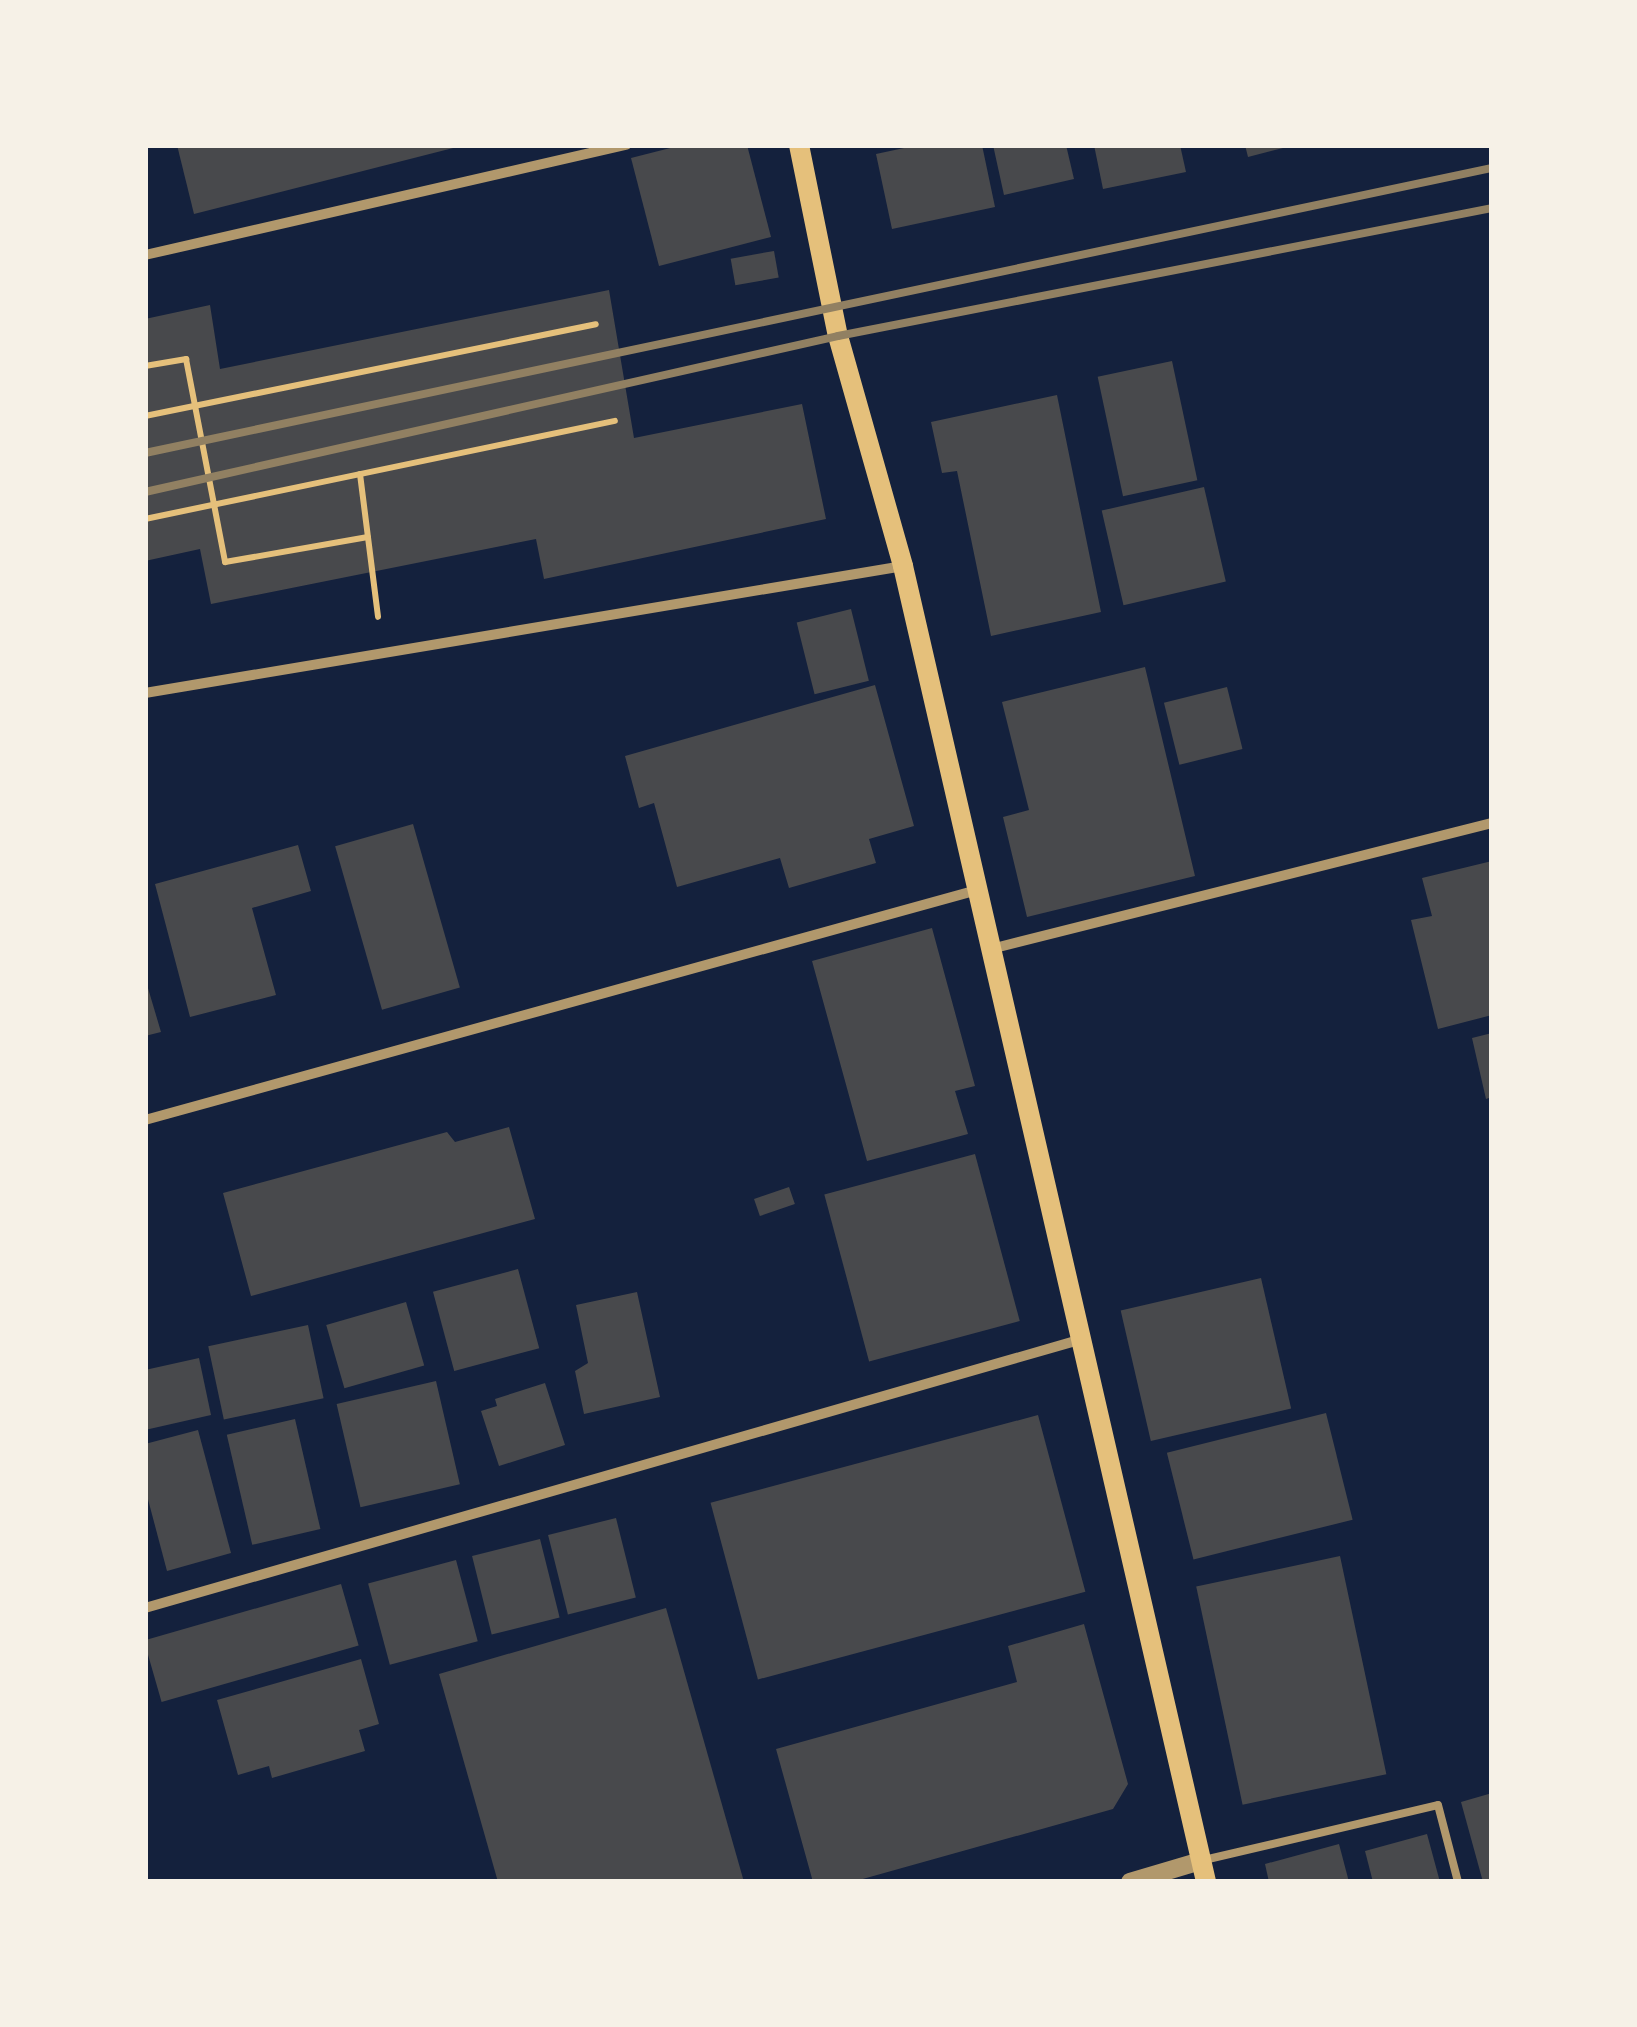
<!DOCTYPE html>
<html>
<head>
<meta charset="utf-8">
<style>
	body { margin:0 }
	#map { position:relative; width:1637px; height:2027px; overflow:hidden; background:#14213d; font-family:Overpass,sans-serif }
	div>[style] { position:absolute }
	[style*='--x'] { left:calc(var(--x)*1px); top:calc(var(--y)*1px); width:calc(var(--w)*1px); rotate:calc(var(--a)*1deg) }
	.building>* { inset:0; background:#48494c; transform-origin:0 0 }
	.path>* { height:6px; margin:-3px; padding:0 3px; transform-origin:3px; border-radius:3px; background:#e5c07b }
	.service>* { height:8px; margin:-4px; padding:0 4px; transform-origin:4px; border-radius:4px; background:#b1986c }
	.minor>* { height:10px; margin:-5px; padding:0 5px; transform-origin:5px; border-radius:5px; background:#b1986c }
	.tertiary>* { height:18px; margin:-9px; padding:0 9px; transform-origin:9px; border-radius:9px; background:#b1986c }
	.secondary>* { height:20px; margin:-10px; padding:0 10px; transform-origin:10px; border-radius:10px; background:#e5c07b }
	.rail>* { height:8px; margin:-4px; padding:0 4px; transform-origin:4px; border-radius:4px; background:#918062 }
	span { translate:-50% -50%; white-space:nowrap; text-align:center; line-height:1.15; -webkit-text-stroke:8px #f6f1e7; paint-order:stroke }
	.frame { position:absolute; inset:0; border:148px solid #f6f1e7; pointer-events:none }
</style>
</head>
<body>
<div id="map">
	<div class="building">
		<i style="clip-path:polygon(177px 145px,461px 145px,461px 146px,194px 214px)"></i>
		<i style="clip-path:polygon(682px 145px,747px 145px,771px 237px,659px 266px,631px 158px)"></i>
		<i style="clip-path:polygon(918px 145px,982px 145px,995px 207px,892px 229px,876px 154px)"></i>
		<i style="clip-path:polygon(993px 145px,1066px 145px,1074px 179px,1004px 195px)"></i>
		<i style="clip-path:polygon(1094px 145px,1180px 145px,1186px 172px,1103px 189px)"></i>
		<i style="clip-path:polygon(1245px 145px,1291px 145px,1291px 146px,1248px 157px)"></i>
		<i style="left:774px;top:251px;width:27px;height:44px;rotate:80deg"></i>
		<i style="clip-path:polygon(609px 290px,634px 438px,802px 404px,826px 519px,544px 579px,536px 539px,211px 604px,200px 549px,145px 561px,145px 319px,210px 305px,220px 369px)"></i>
		<i style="left:1172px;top:361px;width:122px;height:76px;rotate:78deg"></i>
		<i style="clip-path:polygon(1057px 395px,1101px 612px,991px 636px,957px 471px,942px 473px,931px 422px)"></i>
		<i style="left:1204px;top:487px;width:97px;height:105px;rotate:77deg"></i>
		<i style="left:851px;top:609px;width:74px;height:56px;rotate:76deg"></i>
		<i style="clip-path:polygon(1145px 667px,1195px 876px,1027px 917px,1003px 817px,1029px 810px,1002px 702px)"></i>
		<i style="clip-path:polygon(875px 685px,914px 826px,869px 839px,876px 863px,789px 888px,780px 858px,677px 887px,654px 803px,639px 808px,625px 756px)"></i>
		<i style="left:1227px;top:687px;width:64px;height:65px;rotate:76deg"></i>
		<i style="left:413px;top:824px;width:170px;height:81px;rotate:74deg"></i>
		<i style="clip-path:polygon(298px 845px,311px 891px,252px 908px,276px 995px,190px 1017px,155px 884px)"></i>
		<i style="clip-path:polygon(1492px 861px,1492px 1015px,1438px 1029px,1411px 920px,1432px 916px,1422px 878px)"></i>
		<i style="clip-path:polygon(932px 928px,975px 1086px,955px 1091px,968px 1134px,867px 1161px,812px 961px)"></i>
		<i style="clip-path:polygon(145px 978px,161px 1032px,145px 1036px)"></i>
		<i style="clip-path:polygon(1492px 1033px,1492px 1097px,1486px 1099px,1472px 1038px)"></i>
		<i style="clip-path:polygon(509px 1127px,535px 1219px,251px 1296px,223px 1193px,447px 1132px,455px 1142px)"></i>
		<i style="left:975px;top:1154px;width:173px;height:156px;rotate:75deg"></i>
		<i style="left:789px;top:1187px;width:18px;height:37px;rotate:71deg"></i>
		<i style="left:518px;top:1269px;width:82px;height:88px;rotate:75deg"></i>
		<i style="left:1261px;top:1278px;width:134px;height:144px;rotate:77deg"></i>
		<i style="clip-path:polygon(637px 1292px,660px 1397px,584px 1414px,575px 1371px,588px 1363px,576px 1305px)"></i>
		<i style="left:406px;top:1302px;width:66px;height:83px;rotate:74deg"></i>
		<i style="left:308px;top:1325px;width:75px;height:102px;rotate:78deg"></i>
		<i style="clip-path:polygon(199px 1358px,211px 1415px,145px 1430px,145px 1370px)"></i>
		<i style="left:436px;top:1381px;width:106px;height:102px;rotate:77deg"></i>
		<i style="clip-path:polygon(545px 1383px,565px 1445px,499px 1466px,481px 1411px,497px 1406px,495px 1399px)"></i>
		<i style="left:1326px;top:1413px;width:110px;height:164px;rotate:76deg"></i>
		<i style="left:1038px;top:1415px;width:183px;height:339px;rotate:75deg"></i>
		<i style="left:295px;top:1419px;width:113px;height:70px;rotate:77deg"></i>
		<i style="clip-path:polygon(198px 1430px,231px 1553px,167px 1571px,145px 1488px,145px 1444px)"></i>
		<i style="left:616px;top:1518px;width:82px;height:70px;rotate:76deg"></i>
		<i style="left:540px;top:1539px;width:81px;height:70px;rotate:76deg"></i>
		<i style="left:1340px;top:1556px;width:223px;height:147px;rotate:78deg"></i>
		<i style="left:456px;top:1560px;width:84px;height:91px;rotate:75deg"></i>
		<i style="left:341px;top:1584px;width:64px;height:205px;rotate:74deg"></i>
		<i style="clip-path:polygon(666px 1608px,744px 1882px,498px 1882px,439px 1674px)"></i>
		<i style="clip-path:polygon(1084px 1624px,1128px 1784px,1113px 1809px,852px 1882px,813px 1882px,776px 1749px,1017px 1682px,1008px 1646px)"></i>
		<i style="clip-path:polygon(361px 1659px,379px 1724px,359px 1730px,365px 1751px,272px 1778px,269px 1766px,238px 1775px,217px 1700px)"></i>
		<i style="clip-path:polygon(1492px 1793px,1492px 1882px,1483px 1882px,1461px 1802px)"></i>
		<i style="clip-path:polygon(1427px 1834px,1440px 1882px,1373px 1882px,1365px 1851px)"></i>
		<i style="clip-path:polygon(1339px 1844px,1349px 1882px,1269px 1882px,1265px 1864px)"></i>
	</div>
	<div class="path">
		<i style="--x:145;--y:366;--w:42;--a:-9.7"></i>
		<i style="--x:186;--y:359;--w:207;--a:79.1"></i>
		<i style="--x:225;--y:562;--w:145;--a:-9.9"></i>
		<i style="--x:145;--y:416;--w:460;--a:-11.5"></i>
		<i style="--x:360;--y:474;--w:144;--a:82.8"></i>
		<i style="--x:145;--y:519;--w:480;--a:-11.8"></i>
	</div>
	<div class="service">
		<i style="--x:1204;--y:1860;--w:240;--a:-13.2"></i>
		<i style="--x:1438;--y:1805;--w:80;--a:75.4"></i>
	</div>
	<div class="minor">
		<i style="--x:145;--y:255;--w:494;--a:-12.9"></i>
		<i style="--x:145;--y:693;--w:769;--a:-9.51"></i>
		<i style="--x:991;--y:949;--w:517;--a:-14.12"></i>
		<i style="--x:145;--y:1120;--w:863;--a:-15.45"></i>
		<i style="--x:145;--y:1608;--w:972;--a:-16.01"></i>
	</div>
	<div class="tertiary">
		<i style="--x:1130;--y:1882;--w:74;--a:-16.5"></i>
	</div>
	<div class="secondary">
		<i style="--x:799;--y:145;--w:195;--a:78.5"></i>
		<i style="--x:838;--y:336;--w:239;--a:74.2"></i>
		<i style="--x:903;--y:566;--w:1350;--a:77.03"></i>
	</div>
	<div class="rail">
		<i style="--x:145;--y:453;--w:1377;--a:-11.95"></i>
		<i style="--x:145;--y:492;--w:710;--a:-12.69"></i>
		<i style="--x:838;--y:336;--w:666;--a:-11.07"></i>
	</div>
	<div class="frame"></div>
</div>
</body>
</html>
